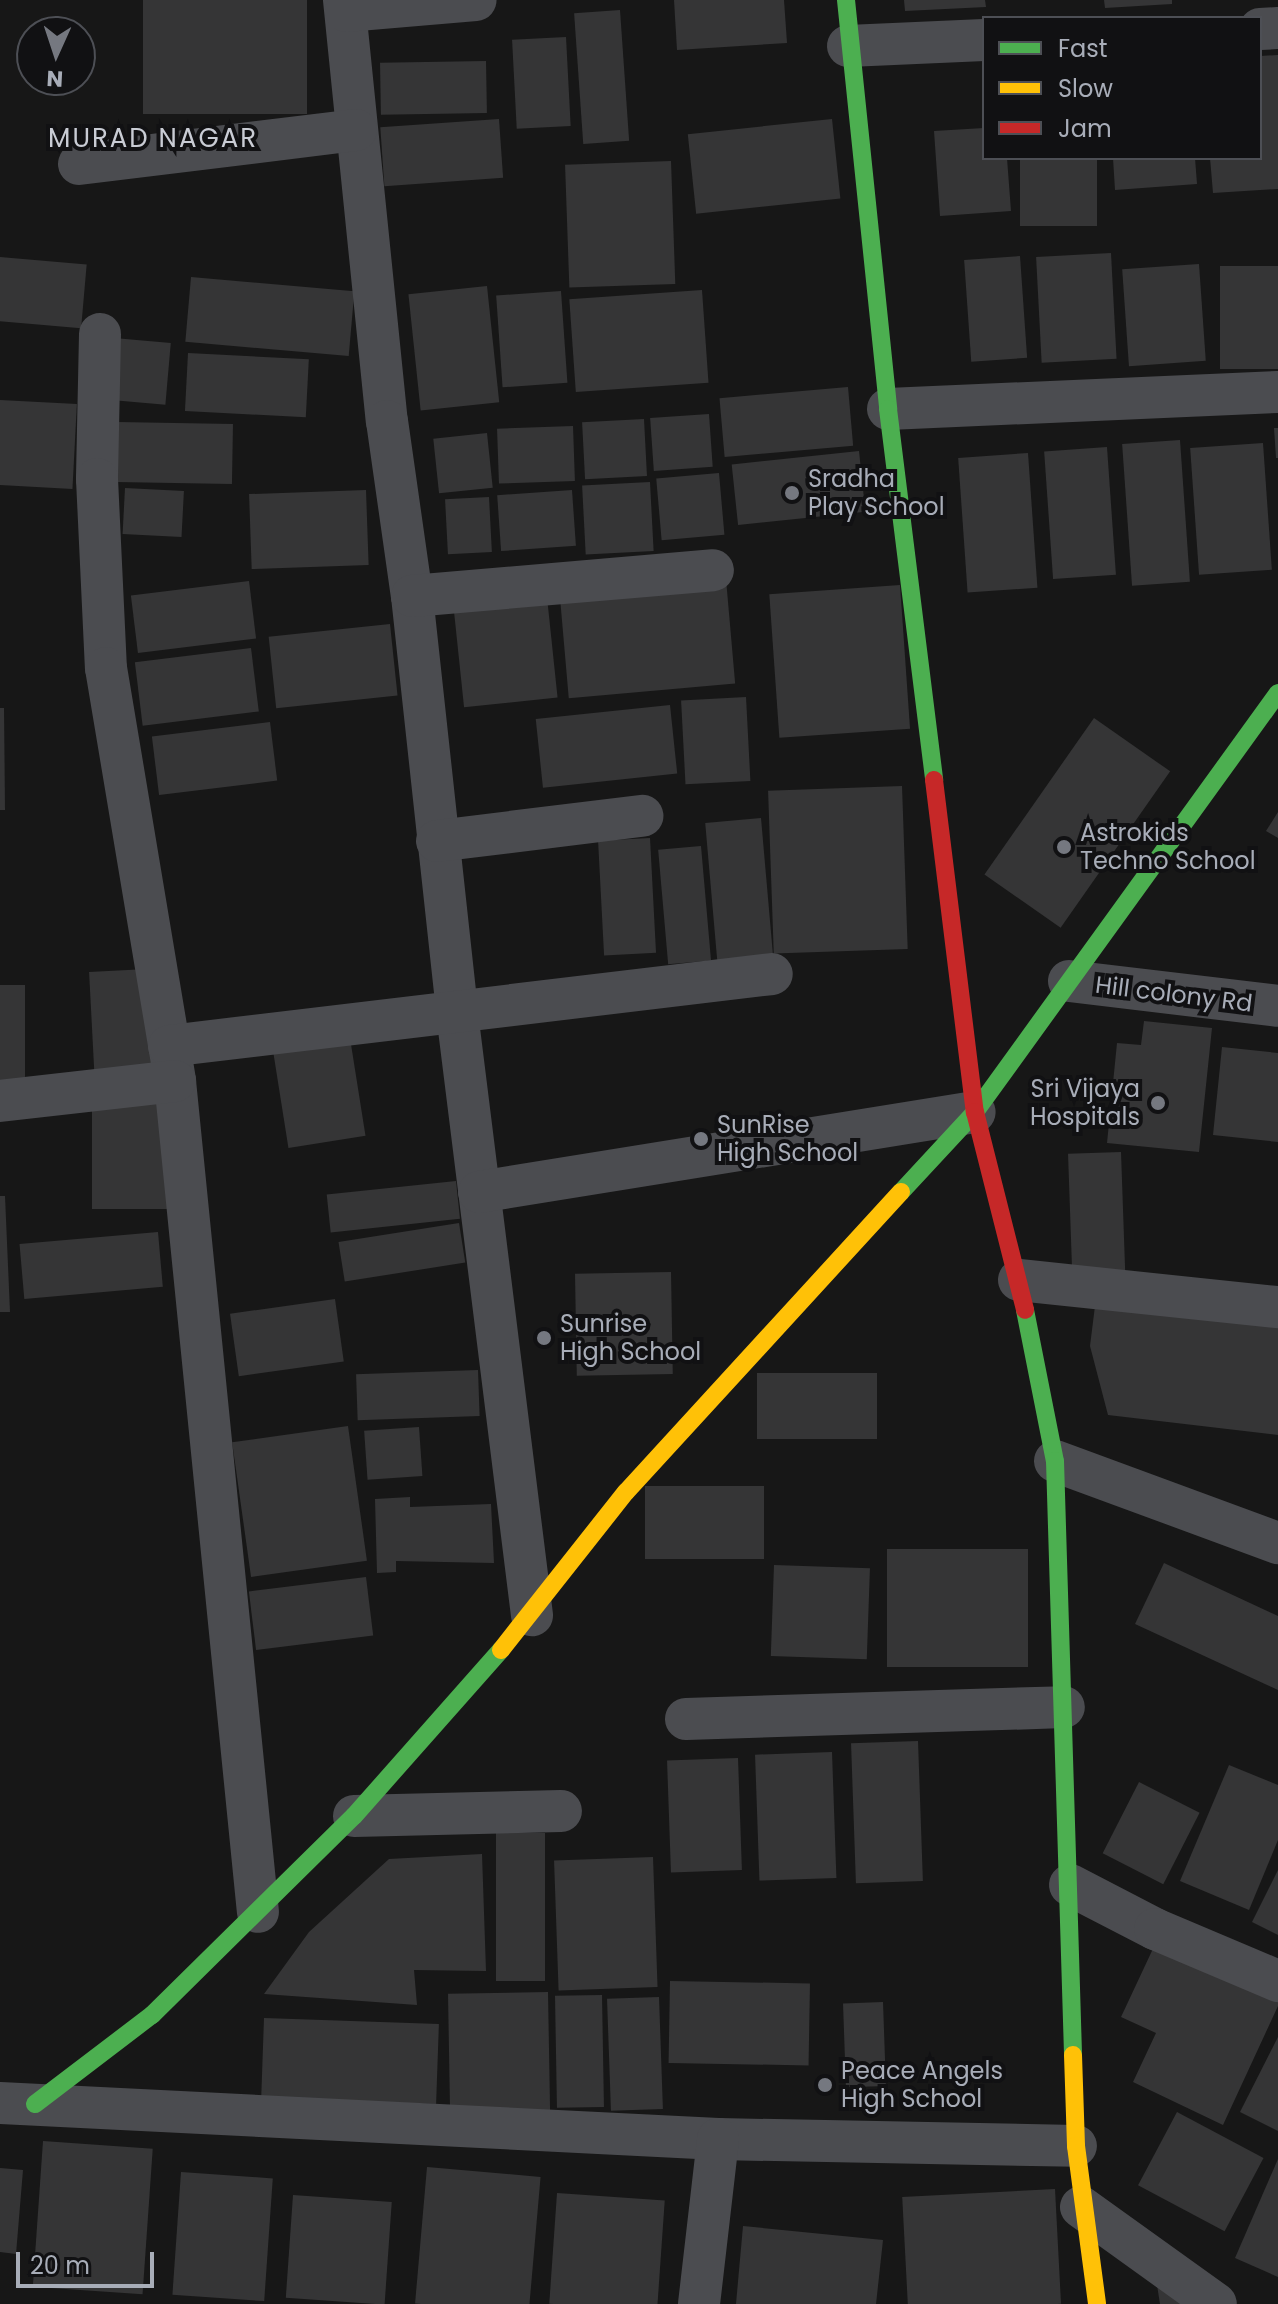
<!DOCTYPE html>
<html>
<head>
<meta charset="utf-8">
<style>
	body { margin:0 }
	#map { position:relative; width:1278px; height:2304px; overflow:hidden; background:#171717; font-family:Poppins,sans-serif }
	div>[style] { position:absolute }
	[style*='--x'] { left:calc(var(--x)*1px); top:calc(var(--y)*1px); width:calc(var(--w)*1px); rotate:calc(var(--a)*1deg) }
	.building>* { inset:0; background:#353536; transform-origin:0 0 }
	.street>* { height:42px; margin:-21px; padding:0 21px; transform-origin:21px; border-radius:21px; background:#4b4c50 }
	.fast>* { height:18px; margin:-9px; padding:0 9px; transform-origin:9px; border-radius:9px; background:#4caf50 }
	.slow>* { height:18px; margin:-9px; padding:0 9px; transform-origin:9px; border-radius:9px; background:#ffc107 }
	.jam>* { height:18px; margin:-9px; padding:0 9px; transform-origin:9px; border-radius:9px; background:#c62828 }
	.dots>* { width:22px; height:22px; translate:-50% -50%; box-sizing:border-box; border:4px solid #111113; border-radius:50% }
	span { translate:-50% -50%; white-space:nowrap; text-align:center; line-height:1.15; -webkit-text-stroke:8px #111113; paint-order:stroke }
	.poi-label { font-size:24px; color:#a8adb8 }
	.left { translate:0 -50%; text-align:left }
	.right { translate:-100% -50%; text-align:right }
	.street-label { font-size:24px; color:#a8adb8 }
	.neighbourhood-label { font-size:26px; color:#c9ccd4; letter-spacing:2px }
	.legend { position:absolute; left:982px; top:16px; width:280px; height:144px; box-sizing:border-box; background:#111113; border:2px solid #4d4f55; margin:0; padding:10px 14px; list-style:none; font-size:24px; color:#a8adb8 }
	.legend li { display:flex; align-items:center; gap:16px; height:40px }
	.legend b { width:40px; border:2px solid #4d4f55 }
	.north { position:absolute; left:16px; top:16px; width:80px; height:80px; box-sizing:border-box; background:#111113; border:2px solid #4d4f55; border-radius:50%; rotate:183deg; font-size:22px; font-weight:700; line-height:32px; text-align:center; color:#a8adb8 }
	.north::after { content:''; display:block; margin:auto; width:28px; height:36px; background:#757880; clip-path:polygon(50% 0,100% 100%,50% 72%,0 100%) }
	.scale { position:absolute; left:16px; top:2252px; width:138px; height:36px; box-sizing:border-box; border:4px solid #a8adb8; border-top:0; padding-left:10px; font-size:24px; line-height:28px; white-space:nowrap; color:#a8adb8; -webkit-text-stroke:6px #111113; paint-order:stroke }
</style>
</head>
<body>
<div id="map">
	<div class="building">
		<i style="left:143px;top:0;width:164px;height:114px"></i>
		<i style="clip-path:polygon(674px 0,784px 0,787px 43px,677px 50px)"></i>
		<i style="clip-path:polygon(904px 0,985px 0,986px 7px,905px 11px)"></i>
		<i style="clip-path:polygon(1104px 0,1172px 0,1172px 4px,1105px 8px)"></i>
		<i style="left:620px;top:10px;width:131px;height:46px;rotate:86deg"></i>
		<i style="left:566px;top:37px;width:89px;height:54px;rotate:87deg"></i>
		<i style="clip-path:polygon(1278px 55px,1278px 189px,1213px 193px,1210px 158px,1260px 158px,1260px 56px)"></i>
		<i style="left:486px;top:61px;width:52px;height:106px;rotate:89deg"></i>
		<i style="left:499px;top:119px;width:59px;height:119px;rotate:86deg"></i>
		<i style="left:832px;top:119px;width:80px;height:145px;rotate:84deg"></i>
		<i style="clip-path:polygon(984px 128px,984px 158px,1007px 158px,1011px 211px,940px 216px,934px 131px)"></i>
		<i style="left:1020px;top:158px;width:77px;height:68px"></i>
		<i style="clip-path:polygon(1113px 158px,1195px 158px,1197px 184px,1115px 190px)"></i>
		<i style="left:671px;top:161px;width:123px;height:106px;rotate:88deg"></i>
		<i style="left:1111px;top:253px;width:106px;height:75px;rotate:87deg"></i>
		<i style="left:1020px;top:256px;width:102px;height:56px;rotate:86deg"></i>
		<i style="left:0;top:257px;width:87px;height:64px;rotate:5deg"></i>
		<i style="left:1199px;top:264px;width:97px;height:77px;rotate:86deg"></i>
		<i style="left:1278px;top:266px;width:103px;height:58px;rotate:90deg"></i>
		<i style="left:191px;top:277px;width:164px;height:65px;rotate:5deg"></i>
		<i style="left:487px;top:286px;width:117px;height:79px;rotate:84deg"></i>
		<i style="left:702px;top:290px;width:93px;height:133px;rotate:86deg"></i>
		<i style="left:561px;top:291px;width:92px;height:65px;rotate:86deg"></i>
		<i style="left:114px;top:338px;width:57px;height:62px;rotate:5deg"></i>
		<i style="left:188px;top:353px;width:121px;height:58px;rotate:3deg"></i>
		<i style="left:848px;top:387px;width:59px;height:129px;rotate:85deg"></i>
		<i style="left:0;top:400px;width:77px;height:85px;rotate:3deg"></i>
		<i style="left:709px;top:414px;width:53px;height:59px;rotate:86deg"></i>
		<i style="left:644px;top:419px;width:57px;height:62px;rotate:87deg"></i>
		<i style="left:117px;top:422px;width:116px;height:60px;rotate:1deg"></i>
		<i style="left:573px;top:426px;width:55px;height:76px;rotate:88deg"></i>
		<i style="clip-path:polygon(1274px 428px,1278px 428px,1278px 458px,1276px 458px)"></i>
		<i style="left:487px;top:433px;width:55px;height:54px;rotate:84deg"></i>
		<i style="left:1180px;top:440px;width:142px;height:58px;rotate:86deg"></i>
		<i style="left:1263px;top:443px;width:127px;height:73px;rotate:86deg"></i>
		<i style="left:1107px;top:447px;width:128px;height:63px;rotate:86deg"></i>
		<i style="left:859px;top:451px;width:61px;height:128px;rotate:84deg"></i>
		<i style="left:1028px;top:453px;width:135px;height:70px;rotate:86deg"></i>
		<i style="left:719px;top:473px;width:62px;height:63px;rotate:85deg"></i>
		<i style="left:650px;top:482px;width:69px;height:68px;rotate:87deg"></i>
		<i style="left:125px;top:488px;width:59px;height:46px;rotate:3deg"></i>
		<i style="left:366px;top:490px;width:75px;height:117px;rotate:88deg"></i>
		<i style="left:572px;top:490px;width:56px;height:75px;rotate:86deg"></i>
		<i style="left:489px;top:497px;width:55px;height:44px;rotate:87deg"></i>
		<i style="left:726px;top:579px;width:105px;height:167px;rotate:85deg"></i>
		<i style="left:249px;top:581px;width:58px;height:119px;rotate:83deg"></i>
		<i style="left:900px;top:585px;width:144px;height:131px;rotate:86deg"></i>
		<i style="left:547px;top:597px;width:101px;height:94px;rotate:84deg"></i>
		<i style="left:390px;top:624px;width:72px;height:122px;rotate:84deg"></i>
		<i style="left:251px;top:648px;width:64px;height:117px;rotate:83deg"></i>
		<i style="left:746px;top:697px;width:84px;height:65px;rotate:87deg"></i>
		<i style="left:670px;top:705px;width:69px;height:135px;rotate:84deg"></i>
		<i style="clip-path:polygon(0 708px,4px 708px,5px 810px,0 810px)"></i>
		<i style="left:1094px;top:718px;width:93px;height:191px;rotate:35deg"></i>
		<i style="left:270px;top:722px;width:59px;height:119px;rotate:83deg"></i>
		<i style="left:902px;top:786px;width:163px;height:134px;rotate:88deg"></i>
		<i style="clip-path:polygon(1278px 812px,1278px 838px,1266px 831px)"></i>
		<i style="left:761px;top:818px;width:148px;height:56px;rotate:85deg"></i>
		<i style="left:650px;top:838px;width:115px;height:52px;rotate:87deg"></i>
		<i style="left:701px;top:846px;width:115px;height:43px;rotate:85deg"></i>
		<i style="left:147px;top:969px;width:101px;height:58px;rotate:87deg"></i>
		<i style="left:0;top:985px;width:25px;height:96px"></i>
		<i style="clip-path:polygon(1144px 1021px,1212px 1028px,1199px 1152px,1107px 1143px,1117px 1043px,1141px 1045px)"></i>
		<i style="left:350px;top:1038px;width:99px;height:78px;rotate:81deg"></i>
		<i style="clip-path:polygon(1222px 1047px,1278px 1053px,1278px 1142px,1213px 1135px)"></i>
		<i style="left:92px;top:1100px;width:76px;height:109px"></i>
		<i style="left:1121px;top:1152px;width:123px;height:53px;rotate:88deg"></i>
		<i style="left:456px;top:1181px;width:38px;height:130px;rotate:84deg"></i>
		<i style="clip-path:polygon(0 1196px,5px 1196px,10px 1312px,0 1312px)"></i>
		<i style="left:459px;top:1223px;width:40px;height:122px;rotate:81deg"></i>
		<i style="left:158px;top:1232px;width:55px;height:139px;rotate:85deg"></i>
		<i style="left:671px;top:1272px;width:102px;height:96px;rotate:89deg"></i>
		<i style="clip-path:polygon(1097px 1290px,1278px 1310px,1278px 1435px,1108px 1415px,1090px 1346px)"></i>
		<i style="left:335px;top:1299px;width:63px;height:106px;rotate:82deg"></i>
		<i style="left:478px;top:1370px;width:46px;height:122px;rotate:88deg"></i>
		<i style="left:757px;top:1373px;width:120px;height:66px"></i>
		<i style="left:348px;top:1426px;width:136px;height:117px;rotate:82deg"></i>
		<i style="left:419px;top:1427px;width:49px;height:55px;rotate:86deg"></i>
		<i style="left:645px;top:1486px;width:119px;height:73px"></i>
		<i style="clip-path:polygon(410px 1497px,410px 1507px,491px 1504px,494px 1563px,396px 1561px,396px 1572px,377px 1573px,375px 1499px)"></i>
		<i style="left:887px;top:1549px;width:141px;height:118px"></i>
		<i style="clip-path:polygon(1164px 1563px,1278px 1616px,1278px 1690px,1135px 1624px)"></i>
		<i style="left:774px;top:1565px;width:96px;height:91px;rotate:2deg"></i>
		<i style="left:366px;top:1577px;width:59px;height:118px;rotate:83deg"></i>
		<i style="left:918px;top:1741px;width:140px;height:67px;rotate:88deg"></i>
		<i style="left:832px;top:1752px;width:126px;height:77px;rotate:88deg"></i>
		<i style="left:738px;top:1758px;width:112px;height:71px;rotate:88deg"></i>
		<i style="clip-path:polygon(1229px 1765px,1278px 1785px,1278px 1840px,1249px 1910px,1180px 1881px)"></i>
		<i style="left:1139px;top:1782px;width:68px;height:80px;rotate:27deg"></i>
		<i style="left:496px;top:1833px;width:49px;height:148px"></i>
		<i style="clip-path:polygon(482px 1854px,486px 1971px,414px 1970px,417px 2005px,264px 1994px,309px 1932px,389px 1859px)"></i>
		<i style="left:653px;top:1857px;width:130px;height:99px;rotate:88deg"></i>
		<i style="clip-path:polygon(1278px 1870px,1278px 1935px,1252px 1922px)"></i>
		<i style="clip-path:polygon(1158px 1938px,1278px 1993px,1278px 2006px,1223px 2125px,1133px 2082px,1156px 2033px,1121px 2017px)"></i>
		<i style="left:670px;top:1981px;width:140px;height:82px;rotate:1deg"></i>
		<i style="left:548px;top:1992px;width:121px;height:100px;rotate:89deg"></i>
		<i style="left:602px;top:1995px;width:112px;height:47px;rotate:89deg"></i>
		<i style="left:659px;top:1997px;width:112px;height:52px;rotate:88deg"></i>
		<i style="left:883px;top:2002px;width:84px;height:40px;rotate:88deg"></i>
		<i style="left:264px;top:2018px;width:175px;height:80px;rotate:2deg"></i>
		<i style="clip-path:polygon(1278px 2037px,1278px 2131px,1240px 2112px)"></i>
		<i style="left:1177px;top:2112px;width:98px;height:83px;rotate:28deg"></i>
		<i style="left:43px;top:2141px;width:110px;height:146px;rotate:4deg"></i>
		<i style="clip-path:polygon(1278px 2159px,1278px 2277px,1235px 2258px)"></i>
		<i style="left:427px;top:2167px;width:114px;height:137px;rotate:5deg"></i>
		<i style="clip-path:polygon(0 2168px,23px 2170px,16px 2254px,0 2252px)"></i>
		<i style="left:181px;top:2172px;width:92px;height:123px;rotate:4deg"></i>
		<i style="left:1055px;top:2189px;width:115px;height:153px;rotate:87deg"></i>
		<i style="left:557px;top:2193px;width:108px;height:111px;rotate:4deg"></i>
		<i style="left:293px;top:2195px;width:99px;height:103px;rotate:4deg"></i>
		<i style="clip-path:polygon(743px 2226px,883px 2240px,876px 2304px,736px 2304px)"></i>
		<i style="clip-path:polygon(1157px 2285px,1186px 2304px,1160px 2304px)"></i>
	</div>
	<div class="street">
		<i style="--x:344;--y:0;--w:423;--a:84.2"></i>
		<i style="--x:387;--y:421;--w:177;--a:81.9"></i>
		<i style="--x:412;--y:596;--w:419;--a:83.8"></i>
		<i style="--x:457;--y:1013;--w:607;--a:82.9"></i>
		<i style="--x:346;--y:11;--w:130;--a:-4.8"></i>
		<i style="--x:1260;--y:29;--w:18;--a:-3"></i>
		<i style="--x:848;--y:46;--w:136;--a:-2.5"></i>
		<i style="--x:79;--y:164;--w:279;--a:-7"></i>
		<i style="--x:100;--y:334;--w:145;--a:91.2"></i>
		<i style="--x:97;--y:479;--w:189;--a:87.3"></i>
		<i style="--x:106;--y:668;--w:419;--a:80.5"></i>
		<i style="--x:175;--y:1081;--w:835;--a:84.3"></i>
		<i style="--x:888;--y:409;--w:390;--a:-2.5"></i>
		<i style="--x:412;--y:596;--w:302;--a:-4.9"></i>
		<i style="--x:437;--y:841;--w:207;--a:-7"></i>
		<i style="--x:1069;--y:981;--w:210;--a:6.8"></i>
		<i style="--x:169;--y:1046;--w:607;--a:-6.81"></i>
		<i style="--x:0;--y:1101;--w:176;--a:-6.5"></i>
		<i style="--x:479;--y:1192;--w:502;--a:-9.16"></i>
		<i style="--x:1019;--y:1280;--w:260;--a:6"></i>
		<i style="--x:1055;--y:1461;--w:238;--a:20.2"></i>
		<i style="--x:686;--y:1719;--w:378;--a:-1.8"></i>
		<i style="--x:354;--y:1816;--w:207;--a:-1.4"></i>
		<i style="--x:1070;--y:1885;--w:96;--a:27.4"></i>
		<i style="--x:1155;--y:1929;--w:134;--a:22.9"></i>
		<i style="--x:0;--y:2103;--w:719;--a:2.87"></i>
		<i style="--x:718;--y:2139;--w:358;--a:1.1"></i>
		<i style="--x:1081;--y:2207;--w:166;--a:35.7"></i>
		<i style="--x:699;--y:2304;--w:166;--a:-83.4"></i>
	</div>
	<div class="fast">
		<i style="--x:846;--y:0;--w:411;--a:84.1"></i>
		<i style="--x:888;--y:409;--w:374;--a:82.9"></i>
		<i style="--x:901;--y:1192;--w:109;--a:-47.2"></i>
		<i style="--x:975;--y:1112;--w:517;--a:-54.13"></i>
		<i style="--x:1025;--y:1310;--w:154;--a:78.8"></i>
		<i style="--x:1055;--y:1461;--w:594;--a:88.26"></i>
		<i style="--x:35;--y:2104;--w:147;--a:-37.3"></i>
		<i style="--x:152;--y:2015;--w:284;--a:-44.6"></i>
		<i style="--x:354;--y:1816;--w:222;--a:-48.5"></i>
	</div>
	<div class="slow">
		<i style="--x:501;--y:1650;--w:201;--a:-51.7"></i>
		<i style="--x:626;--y:1492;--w:407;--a:-47.5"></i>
		<i style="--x:1073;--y:2055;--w:91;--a:88.1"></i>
		<i style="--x:1076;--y:2146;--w:159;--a:82.4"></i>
	</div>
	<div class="jam">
		<i style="--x:934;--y:780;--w:335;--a:83"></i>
		<i style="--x:975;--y:1112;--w:204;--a:75.8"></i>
	</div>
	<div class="dots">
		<i style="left:792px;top:493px;background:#757880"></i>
		<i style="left:1064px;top:847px;background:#757880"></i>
		<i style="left:1158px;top:1103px;background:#757880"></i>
		<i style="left:701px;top:1139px;background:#757880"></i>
		<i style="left:544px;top:1338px;background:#757880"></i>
		<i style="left:825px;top:2085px;background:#757880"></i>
	</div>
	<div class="poi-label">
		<span class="left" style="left:808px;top:493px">Sradha<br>Play School</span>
		<span class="left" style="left:1080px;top:847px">Astrokids<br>Techno School</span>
		<span class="right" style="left:1140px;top:1103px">Sri Vijaya<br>Hospitals</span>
		<span class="left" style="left:717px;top:1139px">SunRise<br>High School</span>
		<span class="left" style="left:560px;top:1338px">Sunrise<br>High School</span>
		<span class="left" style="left:841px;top:2085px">Peace Angels<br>High School</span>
	</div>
	<div class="street-label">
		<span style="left:1174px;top:994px;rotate:7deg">Hill colony Rd</span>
	</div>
	<div class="neighbourhood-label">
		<span style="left:153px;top:139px">MURAD NAGAR</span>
	</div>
	<ul class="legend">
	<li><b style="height:10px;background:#4caf50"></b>Fast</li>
	<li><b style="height:10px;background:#ffc107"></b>Slow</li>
	<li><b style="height:10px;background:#c62828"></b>Jam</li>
	</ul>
	<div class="north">N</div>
	<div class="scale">20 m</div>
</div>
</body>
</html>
